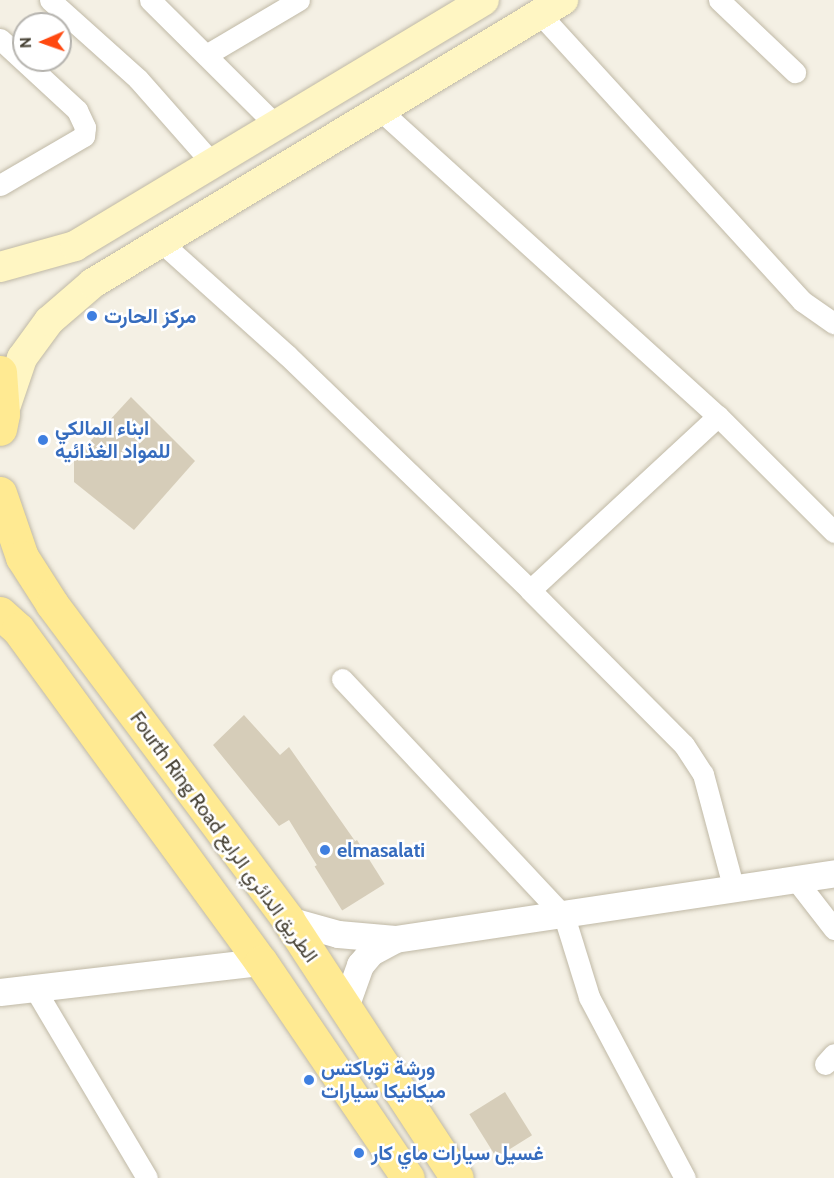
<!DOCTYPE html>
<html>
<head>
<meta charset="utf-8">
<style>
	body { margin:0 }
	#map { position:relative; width:834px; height:1178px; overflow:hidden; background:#f4f0e4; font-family:Cabin,Vazirmatn,sans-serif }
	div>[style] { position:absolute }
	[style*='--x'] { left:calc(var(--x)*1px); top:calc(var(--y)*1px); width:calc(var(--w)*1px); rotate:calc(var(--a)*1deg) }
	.building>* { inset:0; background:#d6cdb9; transform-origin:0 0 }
	.roads { filter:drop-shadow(0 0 2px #c0b9a6) drop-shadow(0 0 2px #c0b9a6) }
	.minor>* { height:21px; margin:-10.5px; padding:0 10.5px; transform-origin:10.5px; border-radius:10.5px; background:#fff }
	.tertiary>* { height:27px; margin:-13.5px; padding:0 13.5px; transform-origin:13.5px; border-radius:13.5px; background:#fff }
	.secondary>* { height:30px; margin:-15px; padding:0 15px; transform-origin:15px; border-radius:15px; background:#fff6c3 }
	.primary>* { height:33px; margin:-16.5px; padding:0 16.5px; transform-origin:16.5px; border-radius:16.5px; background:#ffea92 }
	.dots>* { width:16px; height:16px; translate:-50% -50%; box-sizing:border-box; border:3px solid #fff; border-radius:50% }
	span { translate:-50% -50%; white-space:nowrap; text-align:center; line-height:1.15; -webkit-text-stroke:5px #fff; paint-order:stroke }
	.shop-label { font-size:20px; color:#366cbe; font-weight:700 }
	.left { translate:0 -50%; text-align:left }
	.street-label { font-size:20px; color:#464134 }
	.north { position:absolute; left:12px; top:12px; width:60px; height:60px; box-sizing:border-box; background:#fff; border:2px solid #b5b3ae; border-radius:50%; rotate:268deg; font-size:16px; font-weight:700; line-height:24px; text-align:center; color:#464134 }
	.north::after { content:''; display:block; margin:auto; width:21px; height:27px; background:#ff4910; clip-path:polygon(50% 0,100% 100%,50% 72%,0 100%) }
</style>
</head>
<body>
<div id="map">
	<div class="building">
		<i style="clip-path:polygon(131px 397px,195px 461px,134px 530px,74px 482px,74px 459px)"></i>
		<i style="clip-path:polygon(244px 715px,280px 755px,289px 747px,355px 841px,318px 867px,289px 820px,279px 826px,213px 745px)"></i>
		<i style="left:357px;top:840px;width:52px;height:50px;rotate:58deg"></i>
		<i style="left:505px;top:1092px;width:51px;height:42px;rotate:58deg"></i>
	</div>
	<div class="roads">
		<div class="minor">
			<i style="--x:50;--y:0;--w:118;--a:41.9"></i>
			<i style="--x:138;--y:79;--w:113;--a:48.6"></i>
			<i style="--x:150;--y:0;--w:179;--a:44.8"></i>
			<i style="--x:719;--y:0;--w:105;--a:43.5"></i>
			<i style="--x:540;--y:14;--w:389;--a:47.6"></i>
			<i style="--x:802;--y:301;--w:39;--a:35"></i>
			<i style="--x:0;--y:39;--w:105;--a:42.7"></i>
			<i style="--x:77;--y:110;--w:19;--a:65"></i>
			<i style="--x:85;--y:127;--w:9;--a:96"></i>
			<i style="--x:84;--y:136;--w:97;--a:149.7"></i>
			<i style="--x:206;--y:55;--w:108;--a:-30.6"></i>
			<i style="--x:380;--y:110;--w:456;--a:42.2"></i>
			<i style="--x:718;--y:416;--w:164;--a:45"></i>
			<i style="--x:161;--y:242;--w:169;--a:41.9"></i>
			<i style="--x:287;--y:355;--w:338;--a:44"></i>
			<i style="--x:718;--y:416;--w:256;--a:137.2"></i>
			<i style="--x:530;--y:590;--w:218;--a:45.2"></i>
			<i style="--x:684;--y:745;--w:35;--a:57"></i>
			<i style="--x:703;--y:774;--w:120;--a:75"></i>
			<i style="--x:342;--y:679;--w:325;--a:46.9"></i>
			<i style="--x:564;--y:916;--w:85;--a:72.8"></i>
			<i style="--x:589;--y:997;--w:205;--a:62.1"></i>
			<i style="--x:796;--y:880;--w:62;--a:52.2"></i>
			<i style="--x:36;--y:991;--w:217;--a:59.3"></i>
			<i style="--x:825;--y:1064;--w:13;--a:-48"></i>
		</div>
		<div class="tertiary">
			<i style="--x:288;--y:920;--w:52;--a:15.6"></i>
			<i style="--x:338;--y:934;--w:57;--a:5"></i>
			<i style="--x:395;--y:939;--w:444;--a:-8.5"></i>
			<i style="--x:0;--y:992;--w:263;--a:-6.6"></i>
			<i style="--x:345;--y:1007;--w:45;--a:-70.3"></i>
			<i style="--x:360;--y:965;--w:17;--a:-50"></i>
			<i style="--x:371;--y:952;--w:27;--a:-28"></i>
		</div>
		<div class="secondary">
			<i style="--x:0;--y:267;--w:78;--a:-15.6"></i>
			<i style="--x:75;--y:246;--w:477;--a:-31"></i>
			<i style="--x:4;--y:411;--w:56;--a:-71.2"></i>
			<i style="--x:22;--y:358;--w:46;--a:-53.9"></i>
			<i style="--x:49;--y:321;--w:58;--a:-40.8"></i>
			<i style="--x:93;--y:283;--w:549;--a:-31.05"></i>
		</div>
		<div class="primary">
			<i style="--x:0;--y:372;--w:42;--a:85.9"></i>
			<i style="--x:3;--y:414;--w:15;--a:101"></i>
			<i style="--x:0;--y:493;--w:68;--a:71"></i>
			<i style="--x:22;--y:557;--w:56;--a:57.4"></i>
			<i style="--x:52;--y:604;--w:394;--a:53.2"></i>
			<i style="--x:288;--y:920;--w:308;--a:56.8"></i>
			<i style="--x:0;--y:613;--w:24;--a:42"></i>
			<i style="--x:18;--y:629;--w:412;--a:53.9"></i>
			<i style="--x:261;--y:962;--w:261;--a:55.8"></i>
		</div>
	</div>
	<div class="dots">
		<i style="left:92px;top:316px;background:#3f7fe0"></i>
		<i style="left:43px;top:440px;background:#3f7fe0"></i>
		<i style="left:325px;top:850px;background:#3f7fe0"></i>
		<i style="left:309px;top:1080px;background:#3f7fe0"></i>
		<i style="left:359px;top:1153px;background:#3f7fe0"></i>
	</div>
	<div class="shop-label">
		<span class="left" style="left:104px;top:316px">مركز الحارت</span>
		<span class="left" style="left:55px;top:440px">ابناء المالكي<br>للمواد الغذائيه</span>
		<span class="left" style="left:337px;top:850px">elmasalati</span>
		<span class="left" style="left:321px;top:1080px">ورشة توباكتس<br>ميكانيكا سيارات</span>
		<span class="left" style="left:371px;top:1153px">غسيل سيارات ماي كار</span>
	</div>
	<div class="street-label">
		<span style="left:224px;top:837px;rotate:54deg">Fourth Ring Road الطريق الدائري الرابع</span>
	</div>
	<div class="north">N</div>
</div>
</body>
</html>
